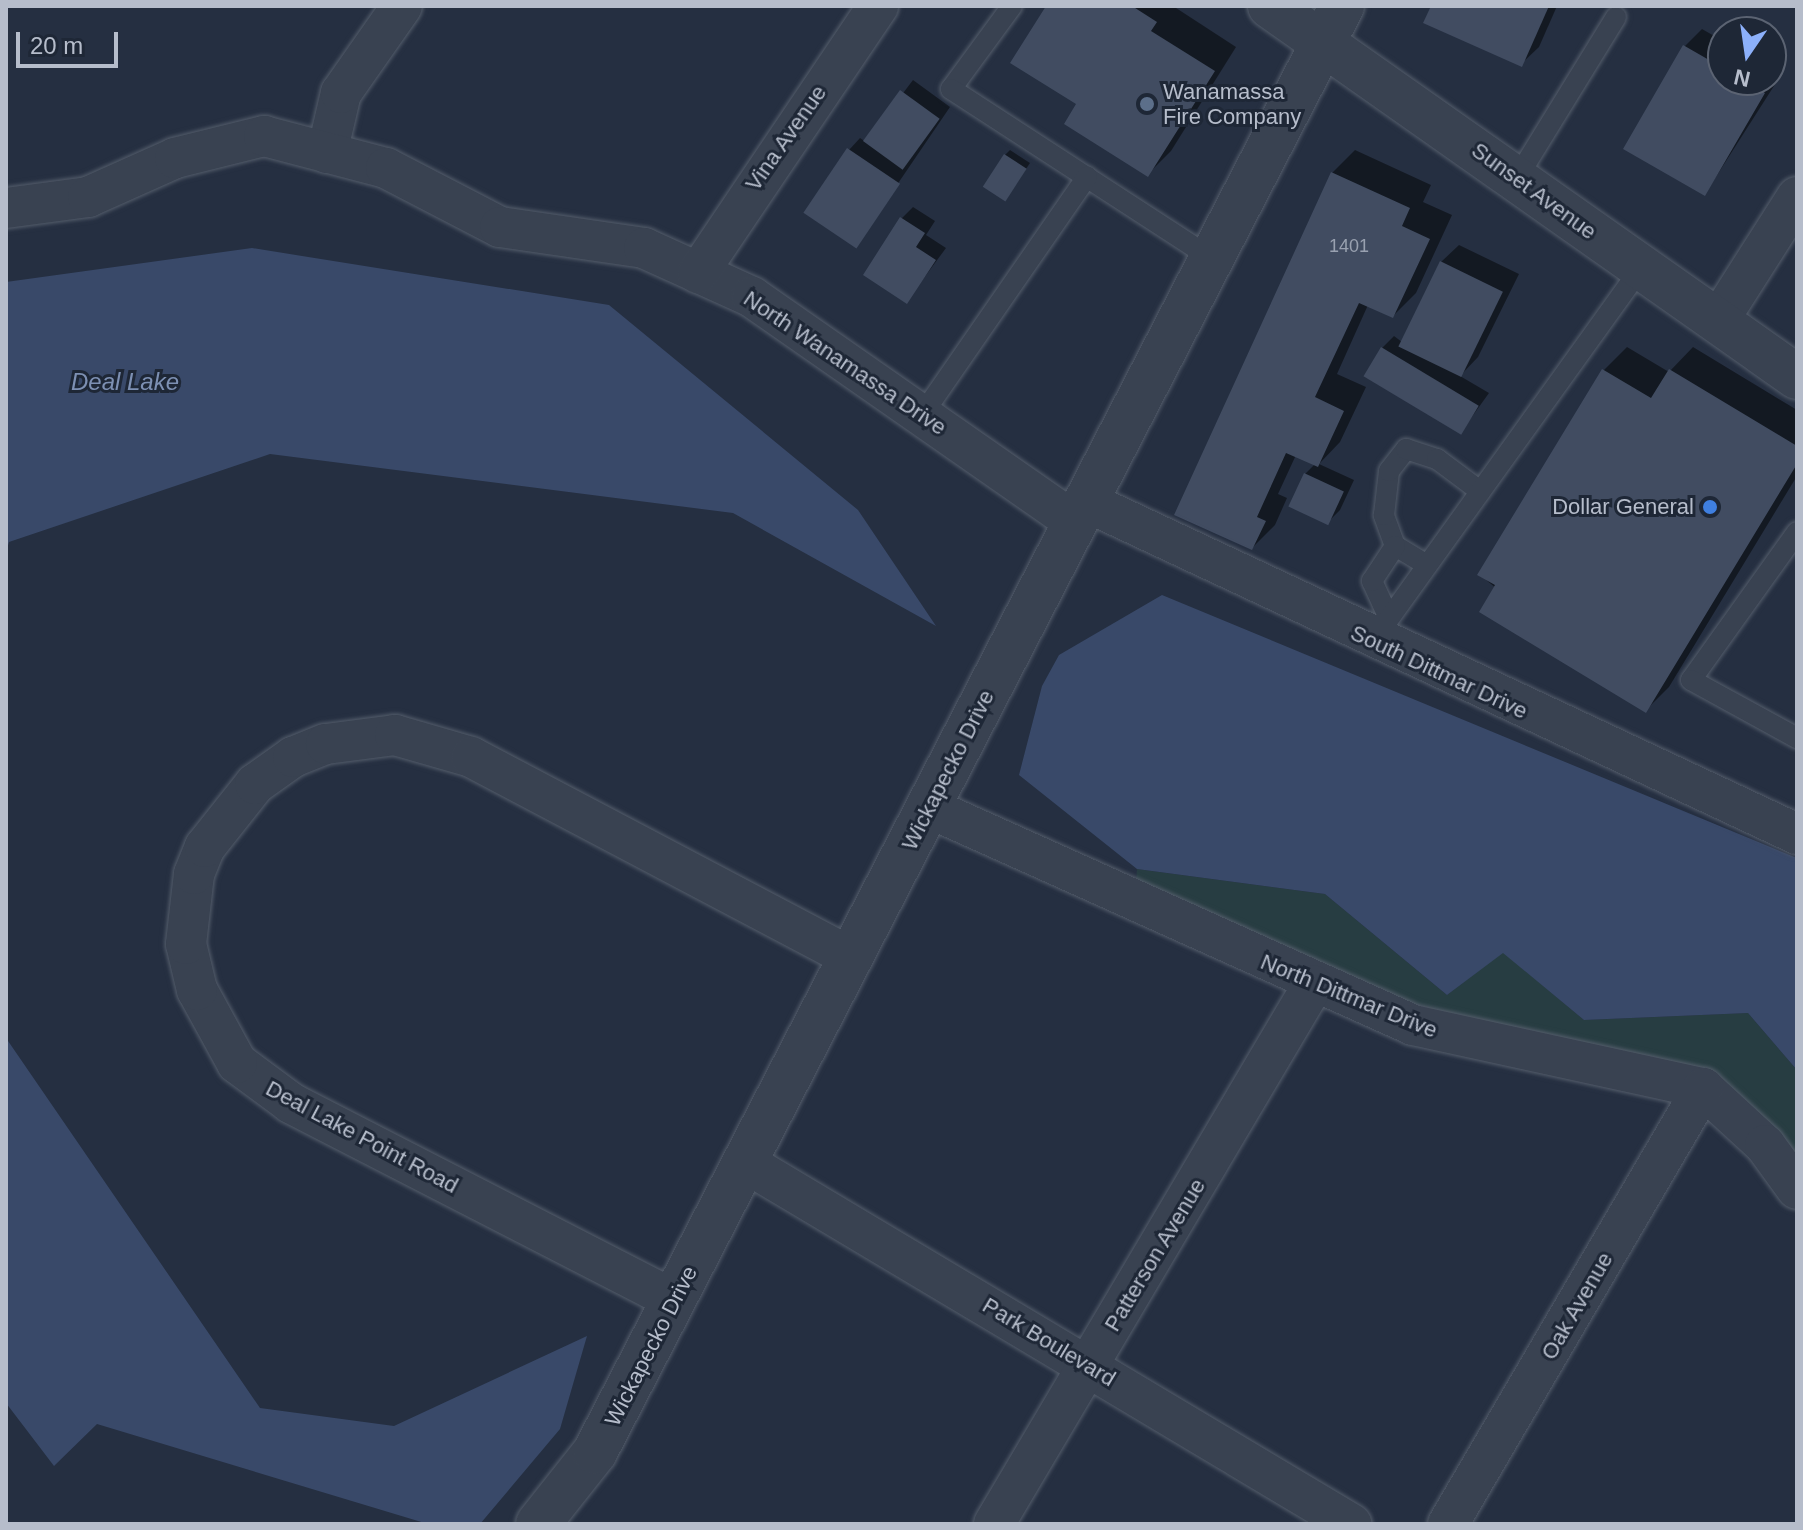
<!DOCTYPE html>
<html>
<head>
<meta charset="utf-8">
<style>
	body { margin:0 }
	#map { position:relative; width:1803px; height:1530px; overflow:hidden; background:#252f41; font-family:Helvetica,sans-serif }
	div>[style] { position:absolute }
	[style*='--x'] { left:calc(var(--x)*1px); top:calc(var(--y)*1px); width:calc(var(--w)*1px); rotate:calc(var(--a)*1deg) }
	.green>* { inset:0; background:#273d42 }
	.water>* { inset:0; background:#394969 }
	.shadow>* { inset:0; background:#0007 }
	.building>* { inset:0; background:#414c61; transform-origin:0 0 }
	.roads { filter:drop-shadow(0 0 2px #545d6b) drop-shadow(0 0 2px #545d6b) }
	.service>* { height:20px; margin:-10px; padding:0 10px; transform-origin:10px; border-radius:10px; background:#394251 }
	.minor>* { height:40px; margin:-20px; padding:0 20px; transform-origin:20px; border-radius:20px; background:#394251 }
	.tertiary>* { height:44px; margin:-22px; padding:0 22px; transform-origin:22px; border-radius:22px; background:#394251 }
	.dots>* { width:22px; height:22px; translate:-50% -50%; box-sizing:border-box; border:4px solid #1e2736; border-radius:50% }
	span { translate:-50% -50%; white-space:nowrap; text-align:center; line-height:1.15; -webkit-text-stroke:6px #1e2736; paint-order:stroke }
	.number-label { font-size:18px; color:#99a1b0 }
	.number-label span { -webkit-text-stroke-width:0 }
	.poi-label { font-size:22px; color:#b6bdcb }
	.left { translate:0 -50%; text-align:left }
	.right { translate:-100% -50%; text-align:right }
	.street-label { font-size:22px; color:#b6bdcb }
	.water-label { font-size:24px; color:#7d90b3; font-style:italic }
	.frame { position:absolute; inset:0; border:8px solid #b6bdcb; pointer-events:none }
	.north { position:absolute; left:1707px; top:16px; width:80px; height:80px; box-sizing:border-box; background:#1e2736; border:2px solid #5b6372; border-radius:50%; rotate:193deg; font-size:22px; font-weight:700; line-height:32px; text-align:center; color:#b6bdcb }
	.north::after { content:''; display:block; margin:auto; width:28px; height:36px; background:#8cb0fa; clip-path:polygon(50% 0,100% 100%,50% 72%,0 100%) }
	.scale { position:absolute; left:16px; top:32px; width:102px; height:36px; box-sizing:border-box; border:4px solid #b6bdcb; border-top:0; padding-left:10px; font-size:24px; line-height:28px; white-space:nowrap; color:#b6bdcb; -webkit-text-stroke:6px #1e2736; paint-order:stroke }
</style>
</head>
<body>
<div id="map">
	<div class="green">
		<i style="clip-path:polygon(1137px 869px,1325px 894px,1447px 995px,1503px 952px,1584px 1020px,1748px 1013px,1797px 1070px,1797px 1159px,1608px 1055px,1377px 994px,1135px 896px)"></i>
	</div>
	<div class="water">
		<i style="clip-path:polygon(252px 248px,609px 305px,858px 510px,936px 626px,733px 513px,270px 454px,9px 542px,6px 552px,6px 282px)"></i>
		<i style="clip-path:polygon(1162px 595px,1797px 858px,1797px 1070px,1748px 1013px,1584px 1020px,1503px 953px,1447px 995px,1325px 894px,1137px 869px,1019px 775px,1042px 686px,1059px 655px)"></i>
		<i style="clip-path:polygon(6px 1038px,260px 1408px,394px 1426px,587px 1336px,560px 1429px,480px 1524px,428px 1524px,97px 1424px,54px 1466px,6px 1403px)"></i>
	</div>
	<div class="shadow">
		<i style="clip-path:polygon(1048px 6px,1173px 6px,1236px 47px,1171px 151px,1148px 174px,1079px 103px)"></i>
		<i style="clip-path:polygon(1433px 6px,1557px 6px,1539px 47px,1521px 64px)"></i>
		<i style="clip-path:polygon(1702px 29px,1723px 41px,1723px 80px,1771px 80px,1771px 69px,1781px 75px,1705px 194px,1685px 46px)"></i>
		<i style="clip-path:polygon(913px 80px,950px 107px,856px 245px,849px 150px,860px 138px,866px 142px)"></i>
		<i style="clip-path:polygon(1010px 150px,1030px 163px,1009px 194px,1005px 155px)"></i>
		<i style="clip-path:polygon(1355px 150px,1431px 185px,1423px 202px,1452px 215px,1416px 293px,1393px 316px,1368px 305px,1337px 374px,1366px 387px,1340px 442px,1319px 464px,1354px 480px,1340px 510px,1328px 522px,1305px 474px,1315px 464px,1296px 455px,1278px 494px,1287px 498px,1275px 525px,1252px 548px,1177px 514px,1332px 173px)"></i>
		<i style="clip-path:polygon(913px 207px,935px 221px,926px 235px,946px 248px,907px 301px,902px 218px)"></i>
		<i style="clip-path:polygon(1459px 245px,1519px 274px,1478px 357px,1460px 376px,1489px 393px,1461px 432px,1382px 348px,1394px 336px,1402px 342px,1441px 262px)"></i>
		<i style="clip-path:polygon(1627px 347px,1669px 372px,1693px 347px,1797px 410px,1797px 476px,1669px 687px,1646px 710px,1480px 575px,1604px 370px)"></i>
	</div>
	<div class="building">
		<i style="clip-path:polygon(1046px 6px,1132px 6px,1157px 22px,1151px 31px,1215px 71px,1148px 177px,1064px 124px,1076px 104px,1010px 63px)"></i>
		<i style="clip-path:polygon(1431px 6px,1549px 6px,1522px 67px,1423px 23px)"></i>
		<i style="clip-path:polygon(1683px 45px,1723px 68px,1723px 80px,1744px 80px,1765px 93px,1705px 196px,1623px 149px)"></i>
		<i style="left:900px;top:90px;width:49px;height:63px;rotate:36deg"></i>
		<i style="left:847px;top:148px;width:64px;height:78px;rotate:34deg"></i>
		<i style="left:1004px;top:154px;width:27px;height:39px;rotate:33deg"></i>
		<i style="clip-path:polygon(1331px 172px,1410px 208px,1402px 226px,1430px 239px,1393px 318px,1359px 303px,1315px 397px,1344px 411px,1318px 467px,1286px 453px,1257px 517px,1266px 521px,1252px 550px,1174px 515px)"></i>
		<i style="clip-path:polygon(900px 217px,925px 233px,916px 247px,936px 260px,907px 304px,863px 275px)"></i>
		<i style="left:1440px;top:261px;width:70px;height:95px;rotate:26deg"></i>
		<i style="left:1381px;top:347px;width:114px;height:34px;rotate:31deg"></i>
		<i style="clip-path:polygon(1602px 369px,1651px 398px,1669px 369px,1797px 446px,1797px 464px,1646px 713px,1479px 612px,1495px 585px,1477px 575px)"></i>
		<i style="left:1304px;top:473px;width:44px;height:37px;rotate:25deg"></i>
	</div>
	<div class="roads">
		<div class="service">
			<i style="--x:1012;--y:6;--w:103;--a:126.3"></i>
			<i style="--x:951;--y:89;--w:309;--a:33"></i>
			<i style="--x:1517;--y:178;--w:189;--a:-58.4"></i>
			<i style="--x:922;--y:415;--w:290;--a:-55.3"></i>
			<i style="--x:1797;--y:532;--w:182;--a:125.6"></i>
			<i style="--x:1691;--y:680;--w:121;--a:28.7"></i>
			<i style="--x:1427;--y:565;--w:37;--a:-149"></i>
			<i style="--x:1395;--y:546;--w:33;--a:-110"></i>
			<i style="--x:1384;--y:515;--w:44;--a:-83.5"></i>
			<i style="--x:1389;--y:471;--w:28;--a:-52"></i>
			<i style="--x:1406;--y:449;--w:33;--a:18"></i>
			<i style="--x:1437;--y:459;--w:54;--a:36.7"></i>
			<i style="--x:1389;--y:618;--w:41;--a:-114.7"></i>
			<i style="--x:1372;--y:581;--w:42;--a:-56.7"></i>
			<i style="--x:1373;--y:641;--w:459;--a:-54.3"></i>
		</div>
		<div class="minor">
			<i style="--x:327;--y:153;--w:62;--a:-76.9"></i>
			<i style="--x:341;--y:93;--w:106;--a:-55"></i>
			<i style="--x:6;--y:208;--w:83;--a:-7.6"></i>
			<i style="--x:88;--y:197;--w:95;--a:-24.1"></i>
			<i style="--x:175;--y:158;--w:92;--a:-13.9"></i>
			<i style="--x:264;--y:136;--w:126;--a:14.7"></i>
			<i style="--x:386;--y:168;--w:128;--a:27.4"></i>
			<i style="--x:500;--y:227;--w:146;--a:8.3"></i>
			<i style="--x:644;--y:248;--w:119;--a:24.4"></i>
			<i style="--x:752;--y:297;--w:394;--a:34.9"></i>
			<i style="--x:698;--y:273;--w:322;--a:-56"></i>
			<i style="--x:1718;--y:321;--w:147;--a:-57.5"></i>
			<i style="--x:1085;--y:501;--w:786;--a:25.07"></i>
			<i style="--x:932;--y:809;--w:527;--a:24.18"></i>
			<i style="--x:1413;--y:1025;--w:297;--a:12.3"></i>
			<i style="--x:1703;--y:1088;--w:84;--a:42.6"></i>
			<i style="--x:1765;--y:1145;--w:54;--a:54"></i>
			<i style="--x:746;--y:1163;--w:705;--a:30.82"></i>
			<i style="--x:674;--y:1300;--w:431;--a:-152.8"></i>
			<i style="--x:291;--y:1103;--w:67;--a:-143.5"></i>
			<i style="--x:237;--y:1063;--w:83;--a:-118.7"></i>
			<i style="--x:197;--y:990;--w:47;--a:-103.4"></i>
			<i style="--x:186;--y:944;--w:70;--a:-83.5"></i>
			<i style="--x:194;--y:874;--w:29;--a:-68"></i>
			<i style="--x:205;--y:847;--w:80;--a:-51.6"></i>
			<i style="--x:255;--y:784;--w:47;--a:-35.4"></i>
			<i style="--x:293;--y:757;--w:35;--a:-22"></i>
			<i style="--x:326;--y:744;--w:70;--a:-7.4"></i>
			<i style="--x:395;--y:735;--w:79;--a:16.1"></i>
			<i style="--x:471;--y:757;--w:431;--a:27.8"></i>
			<i style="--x:994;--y:1524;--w:626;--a:-59.38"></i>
			<i style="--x:1448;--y:1524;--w:505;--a:-59.68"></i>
		</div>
		<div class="tertiary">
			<i style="--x:1270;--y:6;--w:644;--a:35.14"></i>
			<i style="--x:538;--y:1524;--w:92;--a:-51.6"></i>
			<i style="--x:595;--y:1452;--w:1628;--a:-62.68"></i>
		</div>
	</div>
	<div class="dots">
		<i style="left:1147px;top:104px;background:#5c6f8a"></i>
		<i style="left:1710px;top:507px;background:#3f7fe0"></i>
	</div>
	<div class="number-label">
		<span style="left:1349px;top:246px">1401</span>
	</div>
	<div class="poi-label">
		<span class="left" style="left:1163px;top:104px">Wanamassa<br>Fire Company</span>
		<span class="right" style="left:1694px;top:507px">Dollar General</span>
	</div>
	<div class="street-label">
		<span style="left:786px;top:138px;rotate:-55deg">Vina Avenue</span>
		<span style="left:1534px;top:191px;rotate:36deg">Sunset Avenue</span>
		<span style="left:845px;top:363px;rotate:34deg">North Wanamassa Drive</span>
		<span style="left:1439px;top:672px;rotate:25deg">South Dittmar Drive</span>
		<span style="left:948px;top:770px;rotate:-63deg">Wickapecko Drive</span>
		<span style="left:1349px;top:996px;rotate:22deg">North Dittmar Drive</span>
		<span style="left:362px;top:1137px;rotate:28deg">Deal Lake Point Road</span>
		<span style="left:1155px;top:1255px;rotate:-59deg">Patterson Avenue</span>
		<span style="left:1577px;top:1306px;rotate:-60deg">Oak Avenue</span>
		<span style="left:1049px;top:1342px;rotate:31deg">Park Boulevard</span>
		<span style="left:651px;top:1346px;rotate:-63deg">Wickapecko Drive</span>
	</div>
	<div class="water-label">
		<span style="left:125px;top:382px">Deal Lake</span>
	</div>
	<div class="frame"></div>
	<div class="north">N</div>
	<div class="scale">20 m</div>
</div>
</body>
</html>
